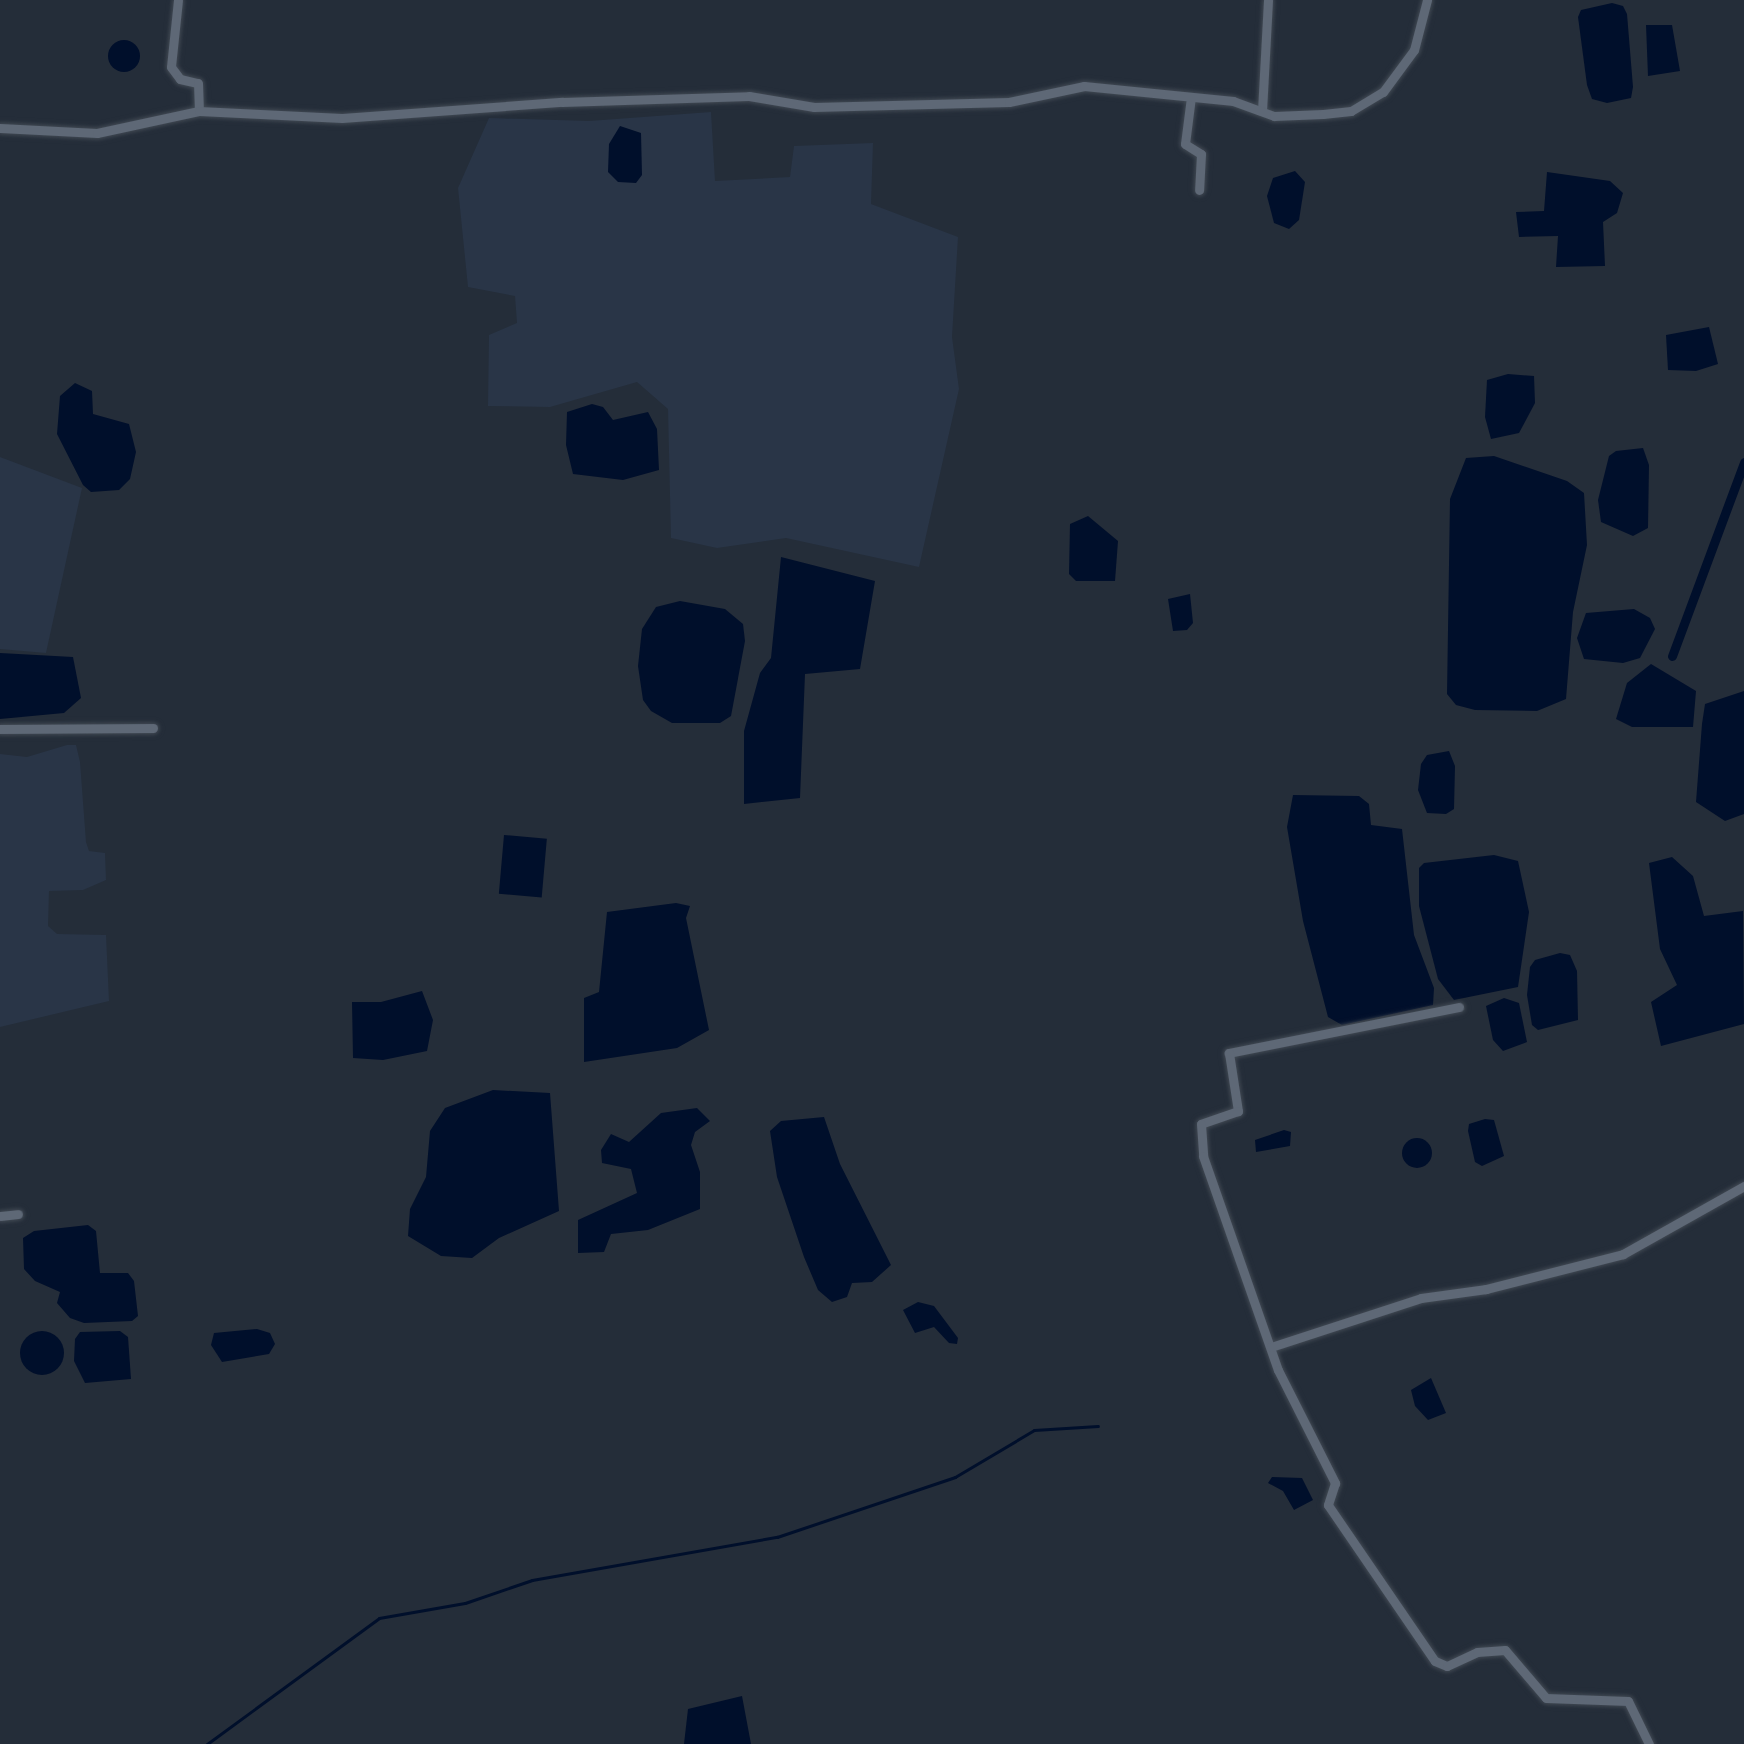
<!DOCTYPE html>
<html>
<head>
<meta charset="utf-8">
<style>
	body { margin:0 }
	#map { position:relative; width:1744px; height:1744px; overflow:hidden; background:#242d39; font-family:"PT Sans Narrow",sans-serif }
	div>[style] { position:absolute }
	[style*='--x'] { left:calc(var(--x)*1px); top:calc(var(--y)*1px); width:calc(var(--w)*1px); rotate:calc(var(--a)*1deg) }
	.built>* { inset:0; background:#293547 }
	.water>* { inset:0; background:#000f2b; transform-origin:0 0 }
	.round { border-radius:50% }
	.stream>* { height:3px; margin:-1.5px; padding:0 1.5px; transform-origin:1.5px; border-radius:1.5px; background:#000f2b }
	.canal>* { height:9px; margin:-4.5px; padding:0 4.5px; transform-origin:4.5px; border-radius:4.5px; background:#000f2b }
	.roads { filter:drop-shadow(0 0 2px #414953) drop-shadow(0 0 2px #414953) }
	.minor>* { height:9px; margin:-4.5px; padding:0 4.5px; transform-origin:4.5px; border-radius:4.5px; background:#5e6876 }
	span { translate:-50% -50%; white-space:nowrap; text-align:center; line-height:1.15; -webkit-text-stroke:8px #11151a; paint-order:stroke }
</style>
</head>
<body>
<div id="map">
	<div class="built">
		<i style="clip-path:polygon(711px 112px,715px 181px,790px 177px,794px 146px,873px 143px,871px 204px,958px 237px,952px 337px,959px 389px,919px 567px,786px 538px,717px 548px,671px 538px,668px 409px,637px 382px,550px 407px,488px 406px,489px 335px,517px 323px,515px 296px,468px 287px,458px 188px,489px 118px,589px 121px)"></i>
		<i style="clip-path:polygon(0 457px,82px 488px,46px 653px,0 649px)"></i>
		<i style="clip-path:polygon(67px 745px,76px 745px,80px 762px,86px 842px,89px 851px,105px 853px,106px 880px,83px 890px,49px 891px,48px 926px,57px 934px,106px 935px,109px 1001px,0 1027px,0 754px,27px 757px)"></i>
	</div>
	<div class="water">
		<i style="clip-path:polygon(1612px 3px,1623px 6px,1627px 14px,1633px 87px,1631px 98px,1607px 103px,1592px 99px,1587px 85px,1578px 17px,1581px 10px)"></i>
		<i style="clip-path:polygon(1646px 25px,1672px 25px,1680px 71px,1648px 76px)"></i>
		<i class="round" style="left:108px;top:40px;width:32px;height:32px"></i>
		<i style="clip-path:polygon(620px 126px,641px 133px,642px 175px,636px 183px,618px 182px,608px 172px,609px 144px)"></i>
		<i style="clip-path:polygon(1295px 171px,1305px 182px,1299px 220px,1289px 229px,1274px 223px,1267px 196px,1273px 178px)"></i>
		<i style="clip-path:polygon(1547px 172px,1610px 181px,1623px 193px,1617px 213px,1603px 222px,1605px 266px,1556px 267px,1558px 236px,1519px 237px,1516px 212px,1544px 211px)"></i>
		<i style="clip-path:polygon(1709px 327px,1718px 364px,1696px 371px,1668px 370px,1666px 335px)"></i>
		<i style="clip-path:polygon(1508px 374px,1534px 376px,1535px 403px,1519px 433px,1491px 439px,1485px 417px,1487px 380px)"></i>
		<i style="clip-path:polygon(75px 383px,92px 391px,93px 414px,129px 424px,136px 452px,130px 479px,119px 490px,91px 492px,83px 485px,57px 434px,60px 396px)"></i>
		<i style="clip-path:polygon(592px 404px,603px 407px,613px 420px,648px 412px,657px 429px,659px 470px,623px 480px,573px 474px,566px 445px,567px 412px)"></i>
		<i style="clip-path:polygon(1643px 448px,1649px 465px,1648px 528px,1633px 536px,1601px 522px,1598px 500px,1609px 456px,1616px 451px)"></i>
		<i style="clip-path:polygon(1494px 456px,1567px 481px,1584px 493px,1587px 545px,1573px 612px,1566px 699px,1537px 711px,1475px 710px,1456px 705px,1447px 694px,1450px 499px,1466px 458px)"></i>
		<i style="clip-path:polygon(1088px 516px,1118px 541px,1115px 581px,1076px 581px,1069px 574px,1070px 524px)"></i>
		<i style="clip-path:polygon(781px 557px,875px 581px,860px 669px,805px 674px,800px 798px,744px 804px,744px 731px,760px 673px,771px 658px)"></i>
		<i style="clip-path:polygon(1190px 594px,1193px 623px,1187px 630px,1173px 631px,1168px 599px)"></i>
		<i style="clip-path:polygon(680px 601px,725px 609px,743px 624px,745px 641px,731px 716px,720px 723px,672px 723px,651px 711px,643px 700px,638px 666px,642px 629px,656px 607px)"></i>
		<i style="clip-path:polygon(1634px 609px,1650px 618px,1655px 629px,1640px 658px,1623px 663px,1584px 659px,1577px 638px,1586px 613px)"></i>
		<i style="clip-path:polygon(0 653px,73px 657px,81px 698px,64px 713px,0 719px)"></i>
		<i style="clip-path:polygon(1651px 664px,1696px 691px,1693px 727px,1632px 727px,1616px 719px,1627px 683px)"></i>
		<i style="clip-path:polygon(1744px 691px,1744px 814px,1725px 821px,1696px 802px,1702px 724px,1705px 704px)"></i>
		<i style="clip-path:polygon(1449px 751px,1455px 766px,1454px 809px,1446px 814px,1427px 813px,1418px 790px,1421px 764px,1427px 755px)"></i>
		<i style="clip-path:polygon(1293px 795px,1359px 796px,1369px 804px,1371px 825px,1402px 829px,1414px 935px,1434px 988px,1433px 1005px,1342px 1025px,1328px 1017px,1303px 921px,1287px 827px)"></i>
		<i style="left:504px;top:835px;width:43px;height:59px;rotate:5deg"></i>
		<i style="clip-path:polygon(1494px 855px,1518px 861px,1529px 912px,1518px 987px,1454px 1000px,1438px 979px,1419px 906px,1419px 868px,1424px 863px)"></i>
		<i style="clip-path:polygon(1672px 857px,1693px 876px,1704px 916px,1743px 911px,1744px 1024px,1661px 1046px,1651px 1002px,1677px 985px,1660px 949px,1649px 863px)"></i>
		<i style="clip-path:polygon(676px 903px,690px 906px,686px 918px,709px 1030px,677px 1048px,584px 1062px,584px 998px,599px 992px,607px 912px)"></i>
		<i style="clip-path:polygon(1560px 953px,1570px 955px,1577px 971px,1578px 1020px,1538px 1030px,1532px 1025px,1527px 995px,1530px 967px,1535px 960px)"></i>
		<i style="clip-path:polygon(422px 991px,433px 1020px,427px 1051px,383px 1060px,353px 1058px,352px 1002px,381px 1002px)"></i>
		<i style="clip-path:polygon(1504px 998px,1519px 1003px,1527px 1042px,1503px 1051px,1493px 1040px,1486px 1006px)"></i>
		<i style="clip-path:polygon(493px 1090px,550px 1093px,559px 1211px,499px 1238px,472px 1258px,441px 1256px,408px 1236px,410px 1209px,426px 1177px,430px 1131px,445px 1108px)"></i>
		<i style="clip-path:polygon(697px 1108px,710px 1121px,695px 1132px,691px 1145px,700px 1172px,700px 1209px,648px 1230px,611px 1234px,604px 1252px,578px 1253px,578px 1220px,637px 1193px,631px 1169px,602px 1163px,601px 1150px,611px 1134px,629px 1142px,661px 1113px)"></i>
		<i style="clip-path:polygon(824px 1117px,840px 1164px,891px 1265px,872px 1282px,852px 1283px,847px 1297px,832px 1302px,818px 1290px,804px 1257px,777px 1177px,770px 1131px,781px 1121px)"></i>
		<i style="clip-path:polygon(1485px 1119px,1494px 1120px,1504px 1156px,1482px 1166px,1475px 1162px,1468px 1131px,1469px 1124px)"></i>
		<i style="clip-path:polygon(1284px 1130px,1291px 1132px,1290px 1146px,1256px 1152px,1255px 1140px)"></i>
		<i class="round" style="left:1402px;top:1138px;width:30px;height:30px"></i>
		<i style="clip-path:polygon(88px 1225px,96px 1231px,100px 1273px,128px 1273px,134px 1281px,138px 1316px,132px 1321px,84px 1323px,70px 1318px,57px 1303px,60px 1292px,35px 1281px,24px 1269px,23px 1238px,34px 1231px)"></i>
		<i style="clip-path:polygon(918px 1302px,934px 1306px,958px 1338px,957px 1344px,949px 1343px,934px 1327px,915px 1333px,903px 1310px)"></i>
		<i style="clip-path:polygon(257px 1329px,270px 1333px,275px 1344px,269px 1354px,222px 1362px,211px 1345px,214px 1333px)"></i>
		<i class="round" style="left:20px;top:1331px;width:44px;height:44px"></i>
		<i style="clip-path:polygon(120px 1331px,128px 1337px,131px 1379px,85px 1383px,74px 1361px,75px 1339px,80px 1332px)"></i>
		<i style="clip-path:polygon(1431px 1378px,1446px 1413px,1428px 1420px,1415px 1406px,1411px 1390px)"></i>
		<i style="clip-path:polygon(1272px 1477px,1302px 1478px,1313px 1500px,1294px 1510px,1283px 1491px,1268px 1483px)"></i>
		<i style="clip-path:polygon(742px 1696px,751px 1744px,684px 1744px,688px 1709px)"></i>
	</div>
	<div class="stream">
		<i style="--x:207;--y:1744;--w:213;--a:-36.2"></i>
		<i style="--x:379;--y:1618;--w:87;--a:-9.9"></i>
		<i style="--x:465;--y:1603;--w:71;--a:-18.9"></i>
		<i style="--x:532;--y:1580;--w:249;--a:-10"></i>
		<i style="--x:777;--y:1537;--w:188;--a:-18.6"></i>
		<i style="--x:955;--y:1477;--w:92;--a:-30.7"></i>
		<i style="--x:1034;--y:1430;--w:64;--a:-3.6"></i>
	</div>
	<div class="canal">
		<i style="--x:1672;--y:656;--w:207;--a:-69.6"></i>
	</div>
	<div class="roads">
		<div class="minor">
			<i style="--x:178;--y:0;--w:67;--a:96"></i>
			<i style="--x:171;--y:67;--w:15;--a:53"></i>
			<i style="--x:180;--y:79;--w:18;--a:13"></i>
			<i style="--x:198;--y:83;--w:28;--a:88"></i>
			<i style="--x:1191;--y:97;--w:47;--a:97.3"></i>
			<i style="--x:1185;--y:144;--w:19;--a:32"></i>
			<i style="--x:1201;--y:154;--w:36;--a:93"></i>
			<i style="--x:1262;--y:111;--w:111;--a:-86.9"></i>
			<i style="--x:0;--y:128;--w:97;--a:3"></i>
			<i style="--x:97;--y:133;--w:104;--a:-12.2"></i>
			<i style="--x:199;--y:111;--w:143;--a:2.8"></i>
			<i style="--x:342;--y:118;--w:221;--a:-4.2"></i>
			<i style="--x:562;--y:102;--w:187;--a:-1.8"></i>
			<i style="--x:749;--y:96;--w:66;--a:9.6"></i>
			<i style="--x:814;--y:107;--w:195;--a:-1.5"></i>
			<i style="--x:1009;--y:102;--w:77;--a:-12"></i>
			<i style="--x:1084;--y:86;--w:150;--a:5.7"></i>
			<i style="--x:1233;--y:101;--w:44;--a:20.1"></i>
			<i style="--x:1274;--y:116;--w:49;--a:-2.3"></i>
			<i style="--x:1323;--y:114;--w:28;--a:-6"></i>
			<i style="--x:1351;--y:111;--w:37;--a:-31"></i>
			<i style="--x:1383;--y:92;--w:52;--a:-53.6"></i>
			<i style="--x:1414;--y:50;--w:52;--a:-75.4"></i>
			<i style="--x:0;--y:729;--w:153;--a:-0.4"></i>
			<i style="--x:1459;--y:1007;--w:235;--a:168.7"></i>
			<i style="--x:1229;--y:1053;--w:59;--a:81.2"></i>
			<i style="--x:1238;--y:1111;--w:39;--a:161"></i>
			<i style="--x:1201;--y:1124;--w:32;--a:86"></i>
			<i style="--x:1203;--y:1156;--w:227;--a:70.7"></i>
			<i style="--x:1278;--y:1370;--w:127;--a:63.2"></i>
			<i style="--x:1335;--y:1483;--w:23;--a:108"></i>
			<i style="--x:1328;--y:1505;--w:189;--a:55.6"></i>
			<i style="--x:1435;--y:1661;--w:13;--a:23"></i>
			<i style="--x:1447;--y:1666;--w:33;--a:-25"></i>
			<i style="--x:1477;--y:1652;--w:28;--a:-4"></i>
			<i style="--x:1505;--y:1650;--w:63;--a:49.5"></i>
			<i style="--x:1546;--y:1698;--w:82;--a:2.1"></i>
			<i style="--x:1628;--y:1701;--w:48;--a:64"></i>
			<i style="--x:0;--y:1216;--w:18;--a:-6"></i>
			<i style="--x:1271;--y:1347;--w:158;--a:-18.1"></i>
			<i style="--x:1421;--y:1298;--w:66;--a:-7.9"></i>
			<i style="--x:1486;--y:1289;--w:141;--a:-14.3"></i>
			<i style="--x:1623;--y:1254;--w:139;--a:-29.3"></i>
		</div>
	</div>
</div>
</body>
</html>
